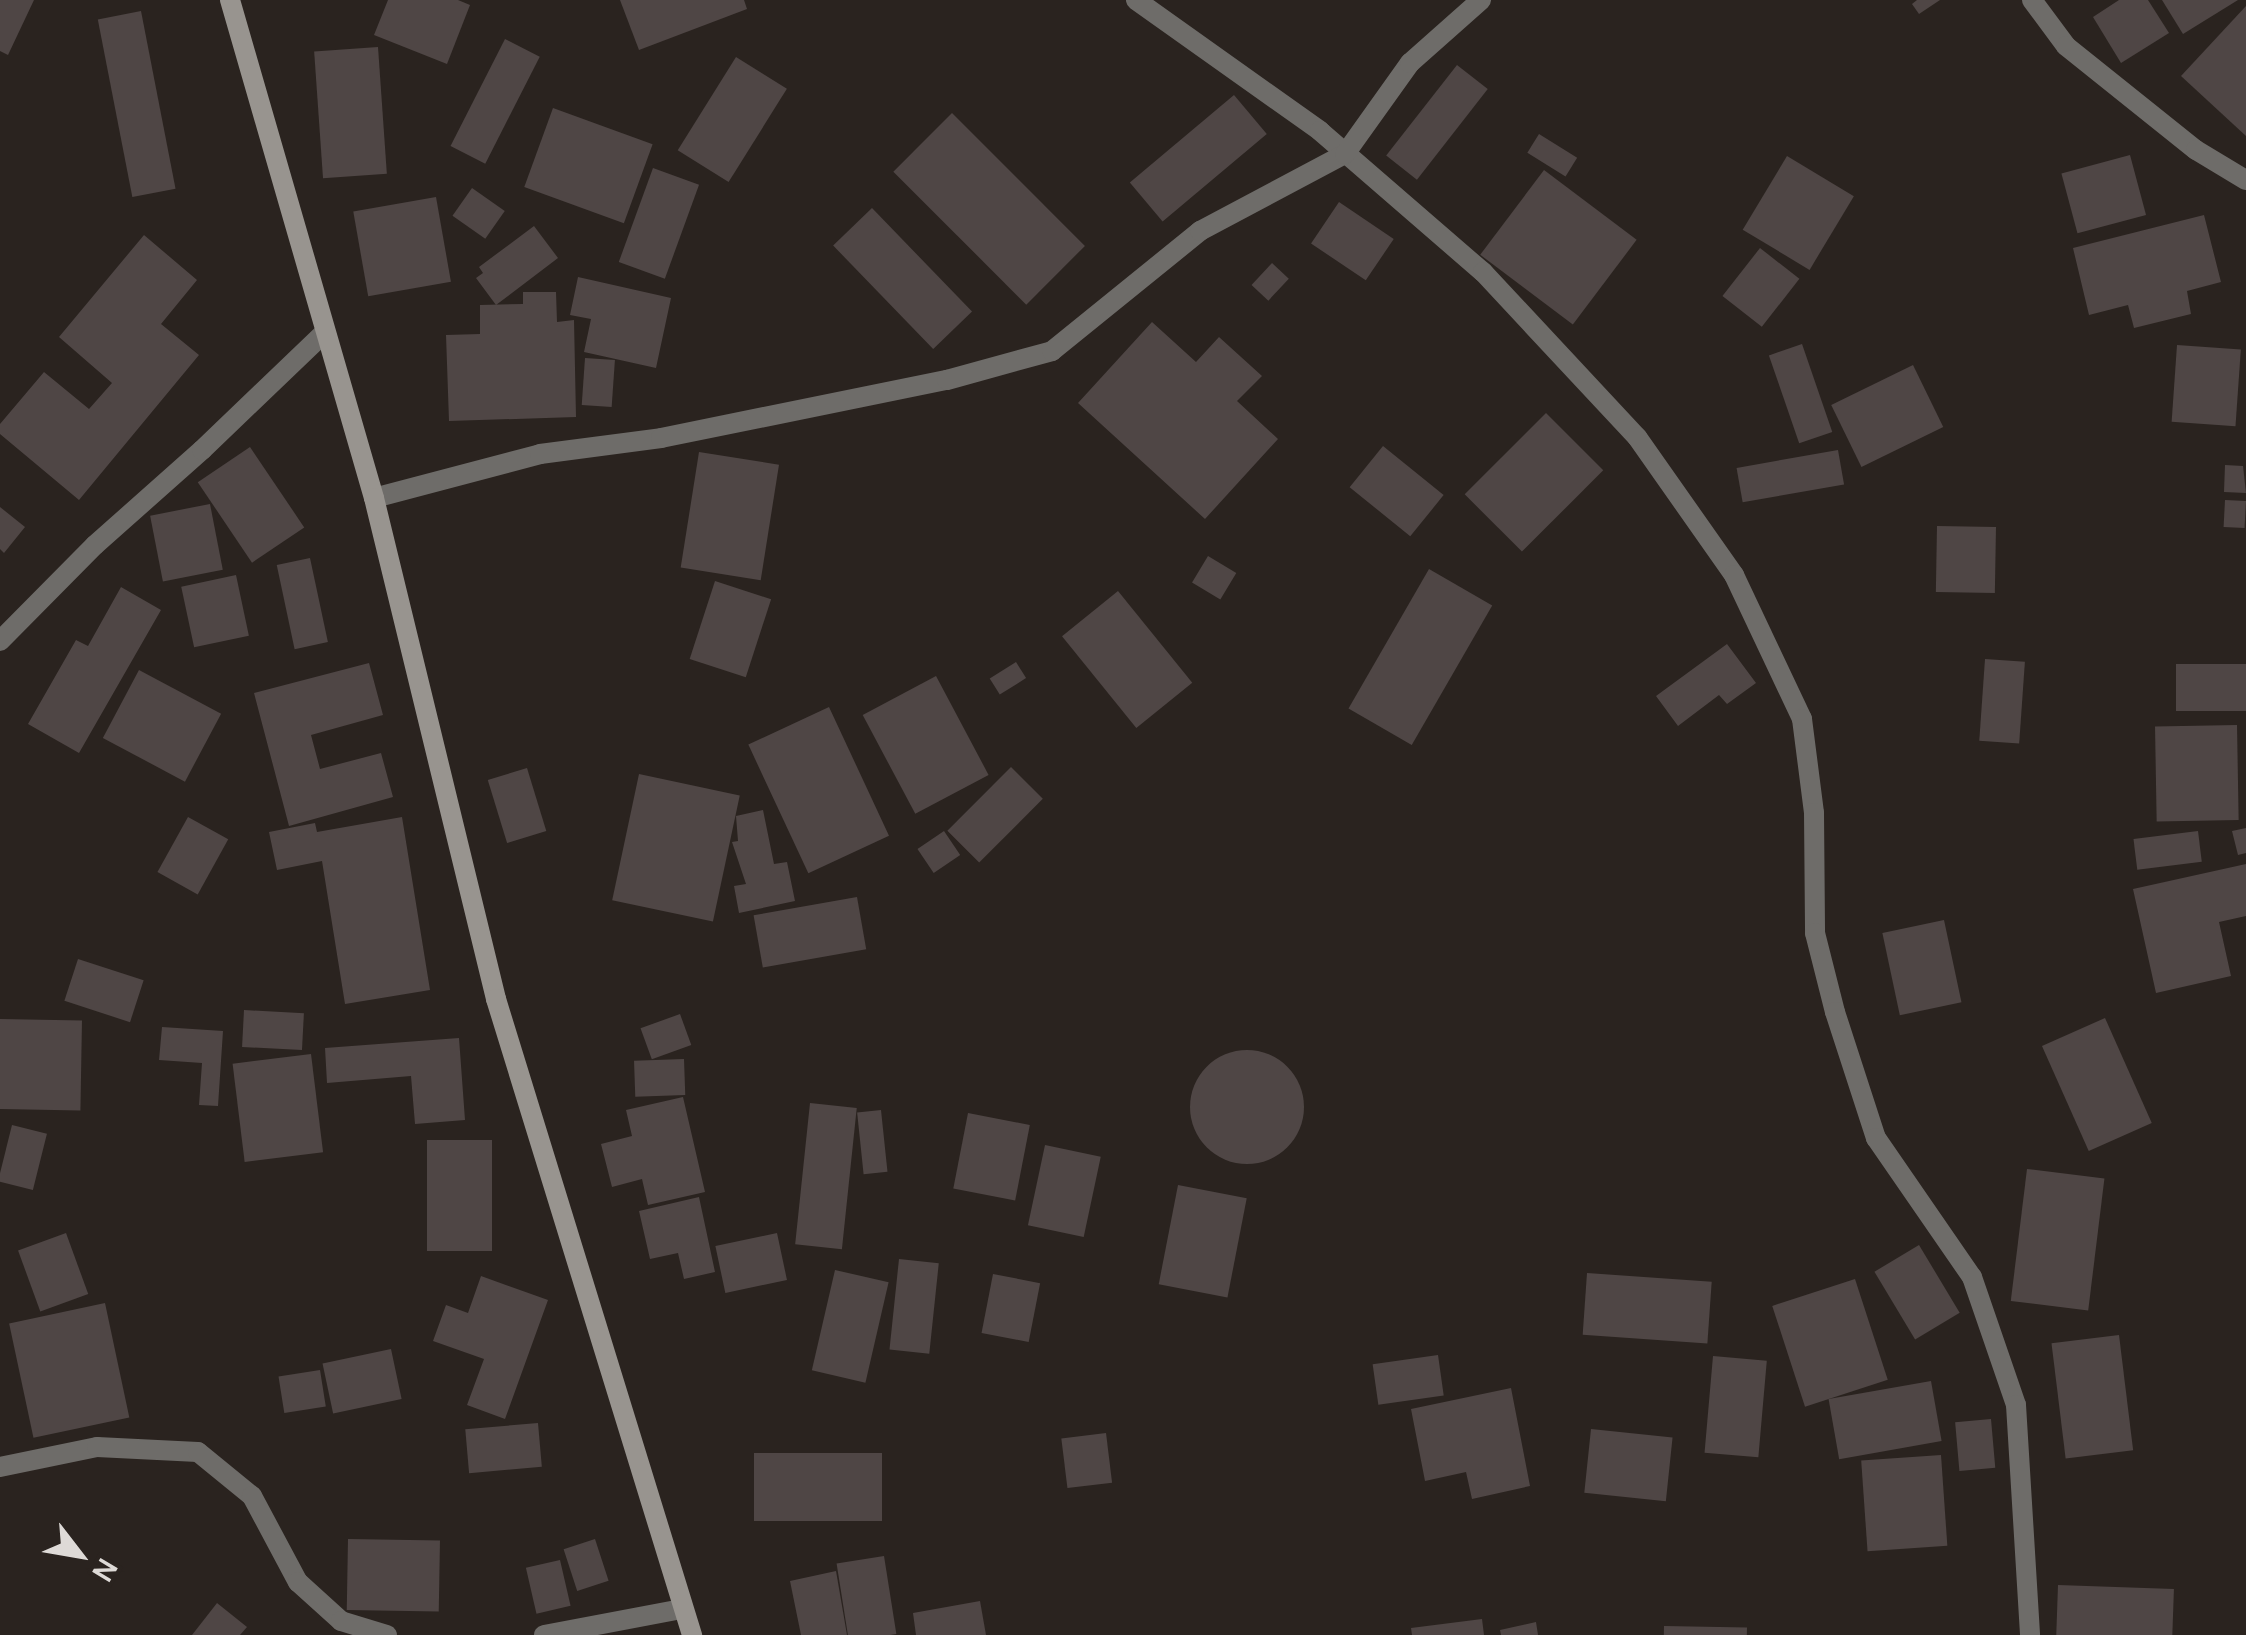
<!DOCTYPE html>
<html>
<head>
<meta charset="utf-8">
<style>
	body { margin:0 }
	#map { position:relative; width:2246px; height:1635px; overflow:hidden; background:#2a231f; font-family:Manrope,sans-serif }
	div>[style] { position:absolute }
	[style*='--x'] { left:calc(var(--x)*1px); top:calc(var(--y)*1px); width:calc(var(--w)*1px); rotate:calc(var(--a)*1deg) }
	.building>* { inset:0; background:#4f4645; transform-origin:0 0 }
	.round { border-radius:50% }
	.minor>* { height:20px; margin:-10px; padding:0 10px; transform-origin:10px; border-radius:10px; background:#6e6c69 }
	.secondary>* { height:20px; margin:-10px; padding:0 10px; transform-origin:10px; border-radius:10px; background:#98948f }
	span { translate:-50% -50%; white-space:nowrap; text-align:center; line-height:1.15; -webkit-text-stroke:9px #2a231f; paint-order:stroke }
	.north { position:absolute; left:30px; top:1505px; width:100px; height:100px; -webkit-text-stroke:8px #2a231f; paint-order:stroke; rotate:121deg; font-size:28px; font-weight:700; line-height:40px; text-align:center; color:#dedad7 }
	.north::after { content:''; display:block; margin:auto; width:35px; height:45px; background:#dedad7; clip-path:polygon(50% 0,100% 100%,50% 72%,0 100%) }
</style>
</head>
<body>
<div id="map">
	<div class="building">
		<i style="clip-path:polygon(0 0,34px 0,8px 55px,0 51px)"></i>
		<i style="clip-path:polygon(388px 0,458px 0,470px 5px,447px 64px,374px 35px)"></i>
		<i style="clip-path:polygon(620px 0,744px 0,747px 9px,639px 50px)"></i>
		<i style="clip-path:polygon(1917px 0,1940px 0,1919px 14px,1912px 4px)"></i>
		<i style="clip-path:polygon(2119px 0,2148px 0,2169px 33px,2121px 63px,2093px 17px)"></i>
		<i style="clip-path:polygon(2162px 0,2238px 0,2183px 34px)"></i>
		<i style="clip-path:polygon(2246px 6px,2246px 136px,2181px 76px)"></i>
		<i style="left:141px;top:11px;width:181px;height:44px;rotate:79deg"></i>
		<i style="left:505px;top:39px;width:39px;height:120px;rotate:27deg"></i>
		<i style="left:378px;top:47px;width:127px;height:64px;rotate:86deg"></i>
		<i style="left:736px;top:57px;width:60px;height:110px;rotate:32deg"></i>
		<i style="left:1457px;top:65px;width:39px;height:115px;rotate:38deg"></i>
		<i style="left:1234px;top:95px;width:51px;height:136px;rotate:50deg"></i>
		<i style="left:553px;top:108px;width:106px;height:84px;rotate:20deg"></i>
		<i style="left:952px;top:113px;width:188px;height:83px;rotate:45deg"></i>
		<i style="left:1539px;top:134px;width:45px;height:22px;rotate:32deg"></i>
		<i style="left:2130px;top:155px;width:62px;height:71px;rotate:75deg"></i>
		<i style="left:1787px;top:156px;width:78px;height:86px;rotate:31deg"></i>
		<i style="left:653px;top:168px;width:49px;height:100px;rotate:20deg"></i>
		<i style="left:1544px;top:170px;width:116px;height:106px;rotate:37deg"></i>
		<i style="left:472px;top:188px;width:40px;height:34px;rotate:35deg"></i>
		<i style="left:436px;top:197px;width:86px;height:84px;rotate:80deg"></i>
		<i style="left:1339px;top:202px;width:66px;height:50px;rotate:34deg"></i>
		<i style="left:872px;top:208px;width:144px;height:54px;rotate:46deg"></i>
		<i style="clip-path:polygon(2204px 215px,2221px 282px,2187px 291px,2191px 314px,2134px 328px,2128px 305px,2089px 315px,2073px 248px)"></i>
		<i style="clip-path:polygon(534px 226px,558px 258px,496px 305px,476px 278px,483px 273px,479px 267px)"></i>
		<i style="clip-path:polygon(144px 235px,197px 280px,161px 324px,199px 355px,79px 500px,0 434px,0 424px,44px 372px,89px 409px,112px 383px,59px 337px)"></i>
		<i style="left:1760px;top:248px;width:50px;height:61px;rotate:38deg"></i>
		<i style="left:1272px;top:263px;width:23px;height:30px;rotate:43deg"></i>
		<i style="clip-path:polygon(578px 277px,671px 298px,656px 368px,584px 352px,591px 319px,570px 315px)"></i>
		<i style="clip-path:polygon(523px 292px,556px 292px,557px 322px,574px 320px,576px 417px,449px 421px,446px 335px,480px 334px,480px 305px,523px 304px)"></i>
		<i style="clip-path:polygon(1152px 322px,1196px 362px,1219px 337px,1262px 376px,1237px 401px,1278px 439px,1205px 519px,1078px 403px)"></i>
		<i style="left:1802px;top:344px;width:93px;height:35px;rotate:71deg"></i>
		<i style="left:2177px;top:345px;width:64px;height:77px;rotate:4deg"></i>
		<i style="left:585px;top:358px;width:30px;height:47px;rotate:4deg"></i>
		<i style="left:1913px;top:365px;width:69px;height:91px;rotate:64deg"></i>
		<i style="left:1546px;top:413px;width:81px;height:115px;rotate:45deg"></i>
		<i style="left:1383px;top:446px;width:78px;height:53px;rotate:39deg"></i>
		<i style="left:250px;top:447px;width:97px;height:63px;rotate:56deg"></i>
		<i style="left:1838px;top:450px;width:35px;height:103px;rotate:80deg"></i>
		<i style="left:699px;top:452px;width:81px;height:117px;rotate:9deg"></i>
		<i style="clip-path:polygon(2225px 465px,2243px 466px,2246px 493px,2224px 492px)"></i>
		<i style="left:2225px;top:500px;width:21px;height:27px;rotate:3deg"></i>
		<i style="left:210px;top:504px;width:67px;height:61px;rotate:79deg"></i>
		<i style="clip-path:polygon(0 507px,25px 527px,4px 553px,0 549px)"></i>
		<i style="left:1937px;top:526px;width:59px;height:66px;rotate:1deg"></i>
		<i style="left:1208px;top:556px;width:33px;height:31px;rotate:31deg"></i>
		<i style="left:310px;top:558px;width:86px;height:34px;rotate:78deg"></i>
		<i style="left:1429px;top:569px;width:73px;height:161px;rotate:30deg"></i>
		<i style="left:236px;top:575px;width:62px;height:56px;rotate:78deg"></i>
		<i style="left:715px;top:581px;width:59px;height:82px;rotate:18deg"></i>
		<i style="clip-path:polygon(121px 587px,161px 610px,79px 753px,28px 724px,76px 640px,88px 646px)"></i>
		<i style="left:1118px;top:591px;width:118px;height:72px;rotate:51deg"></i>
		<i style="clip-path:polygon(1727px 644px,1756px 683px,1727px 704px,1719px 695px,1678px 726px,1656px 696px)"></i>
		<i style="left:1985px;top:659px;width:40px;height:82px;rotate:4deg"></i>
		<i style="left:1016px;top:662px;width:19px;height:31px;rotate:58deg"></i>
		<i style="clip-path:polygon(369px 663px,383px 715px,311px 735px,320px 769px,381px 753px,393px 797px,289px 826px,254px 693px)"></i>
		<i style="left:2246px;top:664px;width:47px;height:70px;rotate:90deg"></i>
		<i style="left:139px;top:670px;width:93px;height:77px;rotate:28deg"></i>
		<i style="left:936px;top:676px;width:112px;height:83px;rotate:62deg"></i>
		<i style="left:829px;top:707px;width:142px;height:89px;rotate:65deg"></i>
		<i style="left:2237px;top:725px;width:95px;height:82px;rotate:89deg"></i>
		<i style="left:1011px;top:767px;width:45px;height:90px;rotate:45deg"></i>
		<i style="left:527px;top:768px;width:66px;height:41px;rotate:73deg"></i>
		<i style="left:639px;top:774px;width:103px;height:129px;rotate:12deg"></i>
		<i style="clip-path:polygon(763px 810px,774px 864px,787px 862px,795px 901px,739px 913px,734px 886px,746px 884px,732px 842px,738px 841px,736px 816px)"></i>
		<i style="left:188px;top:817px;width:46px;height:63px;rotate:29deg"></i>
		<i style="clip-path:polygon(402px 817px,430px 990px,345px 1004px,322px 861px,277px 870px,269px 832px,315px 823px,317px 832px)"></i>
		<i style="clip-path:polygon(2246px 828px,2246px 853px,2238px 855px,2232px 831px)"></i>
		<i style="left:944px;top:831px;width:29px;height:32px;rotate:56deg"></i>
		<i style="left:2198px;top:831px;width:31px;height:65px;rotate:83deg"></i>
		<i style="clip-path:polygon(2246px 864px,2246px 916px,2219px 922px,2231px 976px,2156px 993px,2133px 889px)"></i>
		<i style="left:857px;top:897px;width:53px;height:105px;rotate:80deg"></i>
		<i style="left:1944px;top:920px;width:84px;height:63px;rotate:78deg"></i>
		<i style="left:78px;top:959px;width:69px;height:44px;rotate:18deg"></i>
		<i style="left:244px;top:1010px;width:60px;height:37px;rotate:3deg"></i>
		<i style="left:680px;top:1014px;width:33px;height:42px;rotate:70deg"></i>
		<i style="left:2105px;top:1018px;width:115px;height:69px;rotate:66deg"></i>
		<i style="left:0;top:1019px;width:82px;height:90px;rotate:1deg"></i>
		<i style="clip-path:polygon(162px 1027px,223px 1031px,218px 1106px,199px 1105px,202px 1063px,159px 1060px)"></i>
		<i style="clip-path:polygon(459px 1038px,465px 1120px,415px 1124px,411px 1076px,327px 1083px,325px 1048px)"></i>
		<i class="round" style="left:1190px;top:1050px;width:114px;height:114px"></i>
		<i style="left:311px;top:1054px;width:99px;height:79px;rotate:83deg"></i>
		<i style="left:684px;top:1059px;width:36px;height:50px;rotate:88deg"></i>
		<i style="clip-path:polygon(683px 1097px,705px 1192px,648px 1205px,642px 1179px,612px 1187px,601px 1144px,632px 1136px,626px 1110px)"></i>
		<i style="left:810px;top:1103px;width:47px;height:142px;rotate:6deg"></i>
		<i style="left:881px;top:1110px;width:62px;height:24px;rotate:84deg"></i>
		<i style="left:968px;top:1113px;width:63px;height:77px;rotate:11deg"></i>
		<i style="left:12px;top:1125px;width:36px;height:58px;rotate:14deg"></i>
		<i style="left:492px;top:1140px;width:111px;height:65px;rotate:90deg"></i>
		<i style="left:1045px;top:1145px;width:57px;height:82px;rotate:12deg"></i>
		<i style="left:2027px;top:1169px;width:78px;height:133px;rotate:7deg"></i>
		<i style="left:1178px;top:1185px;width:70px;height:101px;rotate:11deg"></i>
		<i style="clip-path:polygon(699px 1197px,715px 1272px,684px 1279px,678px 1253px,650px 1259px,639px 1211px)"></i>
		<i style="left:66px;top:1233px;width:65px;height:51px;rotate:70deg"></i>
		<i style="left:777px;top:1233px;width:48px;height:63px;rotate:78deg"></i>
		<i style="left:1919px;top:1245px;width:79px;height:52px;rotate:59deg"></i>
		<i style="left:899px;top:1259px;width:40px;height:91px;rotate:6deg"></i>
		<i style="left:835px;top:1270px;width:55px;height:103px;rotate:13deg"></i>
		<i style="left:1587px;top:1273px;width:125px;height:62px;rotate:4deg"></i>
		<i style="left:993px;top:1274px;width:48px;height:60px;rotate:11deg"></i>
		<i style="clip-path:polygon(481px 1276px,548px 1300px,505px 1419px,467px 1405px,484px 1359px,433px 1341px,446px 1305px,468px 1313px)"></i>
		<i style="left:1855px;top:1279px;width:106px;height:87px;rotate:72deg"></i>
		<i style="left:105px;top:1303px;width:117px;height:98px;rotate:78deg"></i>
		<i style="left:2119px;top:1335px;width:116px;height:68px;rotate:83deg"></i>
		<i style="left:391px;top:1349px;width:51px;height:70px;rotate:78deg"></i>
		<i style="left:1438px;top:1355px;width:41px;height:66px;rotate:82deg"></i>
		<i style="left:1713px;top:1356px;width:54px;height:97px;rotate:5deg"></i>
		<i style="left:320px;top:1370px;width:37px;height:42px;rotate:81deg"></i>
		<i style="left:1931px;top:1381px;width:61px;height:104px;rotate:80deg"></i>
		<i style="clip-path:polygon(1511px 1388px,1530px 1486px,1472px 1499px,1466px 1472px,1425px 1481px,1411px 1409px)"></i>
		<i style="left:1991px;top:1419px;width:49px;height:36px;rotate:85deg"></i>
		<i style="left:538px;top:1423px;width:44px;height:73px;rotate:85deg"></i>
		<i style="left:1591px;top:1429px;width:82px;height:64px;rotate:6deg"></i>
		<i style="left:1106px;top:1433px;width:50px;height:45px;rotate:83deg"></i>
		<i style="left:882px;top:1453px;width:68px;height:128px;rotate:90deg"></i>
		<i style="left:1941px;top:1455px;width:91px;height:80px;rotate:86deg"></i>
		<i style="left:348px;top:1539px;width:92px;height:71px;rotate:1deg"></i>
		<i style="left:595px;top:1539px;width:44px;height:33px;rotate:72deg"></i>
		<i style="left:884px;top:1556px;width:79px;height:48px;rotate:81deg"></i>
		<i style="left:560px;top:1560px;width:47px;height:35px;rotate:77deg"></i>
		<i style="clip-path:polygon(836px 1571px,847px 1635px,801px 1635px,790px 1581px)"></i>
		<i style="left:2058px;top:1585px;width:116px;height:50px;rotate:2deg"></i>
		<i style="clip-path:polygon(980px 1601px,986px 1635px,916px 1635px,913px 1613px)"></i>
		<i style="clip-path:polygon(217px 1603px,247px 1627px,240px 1635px,192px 1635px)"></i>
		<i style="clip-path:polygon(1482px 1619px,1484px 1635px,1412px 1635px,1411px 1628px)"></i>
		<i style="clip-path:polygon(1536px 1622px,1538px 1635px,1501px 1635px,1500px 1630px)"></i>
		<i style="left:1664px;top:1626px;width:83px;height:9px;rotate:1deg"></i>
	</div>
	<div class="minor">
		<i style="--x:1136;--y:0;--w:226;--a:35.4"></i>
		<i style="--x:1320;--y:131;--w:216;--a:40.9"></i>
		<i style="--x:1483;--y:272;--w:226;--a:47"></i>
		<i style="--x:1637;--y:437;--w:169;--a:54.9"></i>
		<i style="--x:1734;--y:575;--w:159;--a:64.7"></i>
		<i style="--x:1802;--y:719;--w:95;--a:82.7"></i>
		<i style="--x:1814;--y:813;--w:120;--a:89.5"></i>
		<i style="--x:1815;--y:933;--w:81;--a:75.8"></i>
		<i style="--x:1835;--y:1012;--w:133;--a:72"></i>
		<i style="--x:1876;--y:1138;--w:169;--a:55.4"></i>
		<i style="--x:1972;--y:1277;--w:135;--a:71"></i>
		<i style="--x:2016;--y:1405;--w:230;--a:86.5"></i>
		<i style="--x:2032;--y:0;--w:57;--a:53.5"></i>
		<i style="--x:2066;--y:46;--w:166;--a:38.7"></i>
		<i style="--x:2196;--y:150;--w:58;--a:31"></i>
		<i style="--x:374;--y:498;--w:172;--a:-14.8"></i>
		<i style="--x:540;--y:454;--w:122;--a:-7.5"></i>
		<i style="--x:661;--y:438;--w:292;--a:-11.5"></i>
		<i style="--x:947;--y:380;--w:109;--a:-15.4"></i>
		<i style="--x:1052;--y:351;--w:191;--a:-39"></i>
		<i style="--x:1200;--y:231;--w:164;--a:-28"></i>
		<i style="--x:1345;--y:154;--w:112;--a:-54.5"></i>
		<i style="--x:1410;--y:63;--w:95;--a:-41.6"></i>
		<i style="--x:0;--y:641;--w:135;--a:-45.3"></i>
		<i style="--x:95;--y:545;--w:143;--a:-41.6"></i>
		<i style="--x:202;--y:450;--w:168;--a:-43.8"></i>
		<i style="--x:0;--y:1467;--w:99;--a:-11.7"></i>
		<i style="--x:97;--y:1447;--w:101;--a:2.8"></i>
		<i style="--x:198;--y:1452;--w:70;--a:39.2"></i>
		<i style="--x:252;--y:1496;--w:98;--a:61.9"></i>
		<i style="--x:298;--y:1582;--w:58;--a:42.2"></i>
		<i style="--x:341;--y:1621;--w:48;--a:16.9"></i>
		<i style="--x:544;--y:1635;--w:140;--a:-10.7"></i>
	</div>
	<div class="secondary">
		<i style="--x:230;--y:0;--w:518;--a:73.87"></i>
		<i style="--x:374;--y:498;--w:516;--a:76.31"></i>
		<i style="--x:496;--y:999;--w:666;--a:72.87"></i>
	</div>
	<div class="north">N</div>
</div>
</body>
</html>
